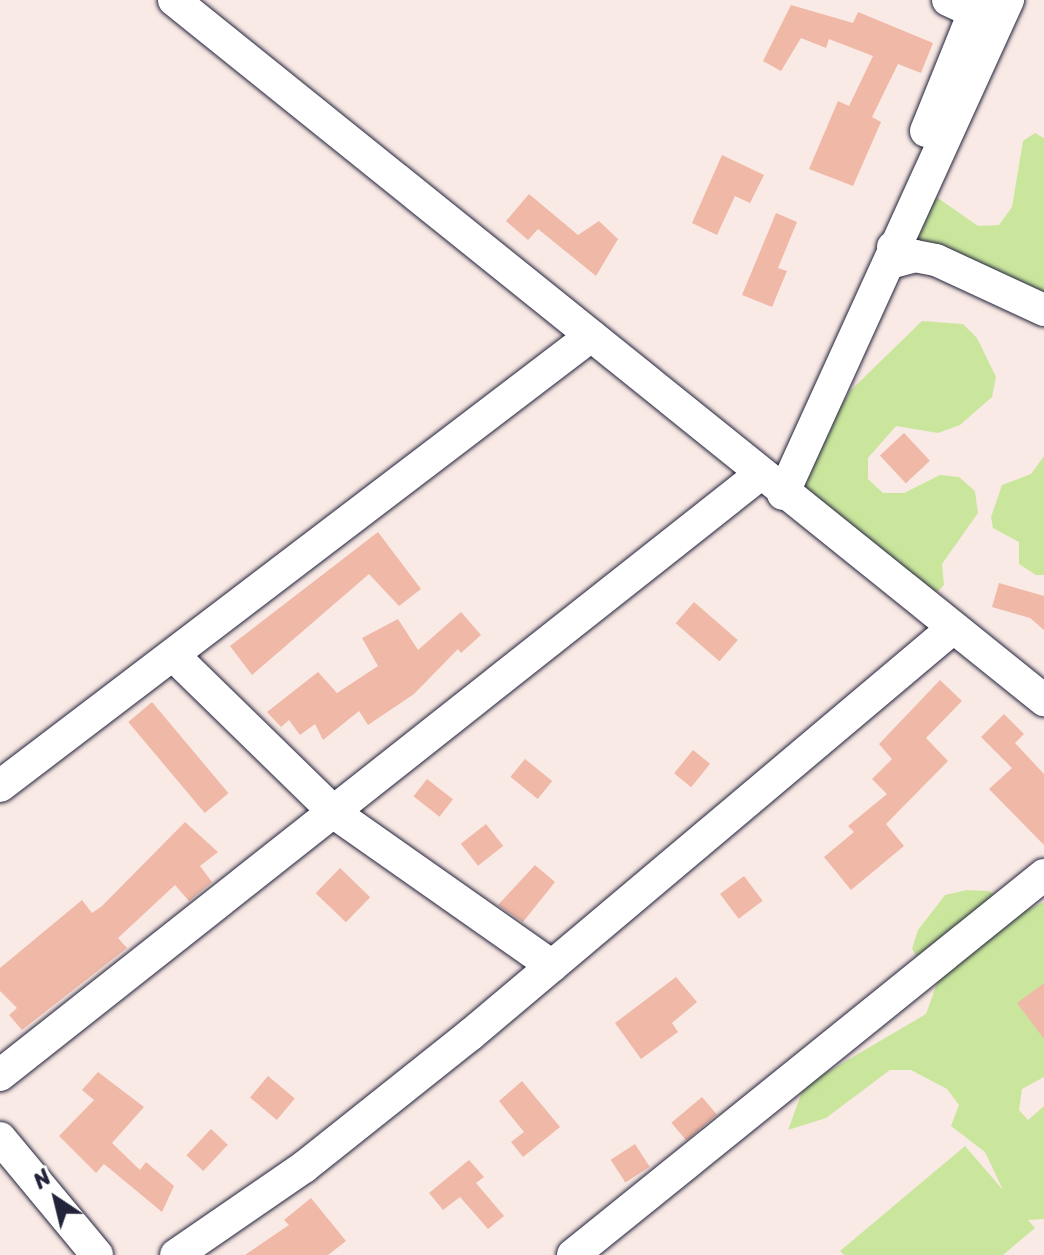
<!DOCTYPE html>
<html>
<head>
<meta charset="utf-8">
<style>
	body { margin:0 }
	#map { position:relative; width:1044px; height:1255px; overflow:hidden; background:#faeae5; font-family:Sriracha,sans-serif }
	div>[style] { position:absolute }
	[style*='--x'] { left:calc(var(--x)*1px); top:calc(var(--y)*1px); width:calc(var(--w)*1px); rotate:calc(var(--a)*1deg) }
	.green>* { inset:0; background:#cae69d }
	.building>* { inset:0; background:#f0b8a7; transform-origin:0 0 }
	.roads { filter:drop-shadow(0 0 2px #22223b) drop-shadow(0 0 2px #22223b) }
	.minor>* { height:32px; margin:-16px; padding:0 16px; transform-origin:16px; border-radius:16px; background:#fff }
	span { translate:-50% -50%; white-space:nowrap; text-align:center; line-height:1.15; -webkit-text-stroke:6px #fff; paint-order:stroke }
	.north { position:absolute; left:16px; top:1159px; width:80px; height:80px; -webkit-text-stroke:6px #fff; paint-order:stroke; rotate:325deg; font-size:22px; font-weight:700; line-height:32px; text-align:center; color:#22223b }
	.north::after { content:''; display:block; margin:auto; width:28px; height:36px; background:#22223b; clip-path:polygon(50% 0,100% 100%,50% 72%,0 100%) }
</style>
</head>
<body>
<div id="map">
	<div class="green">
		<i style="clip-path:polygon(1035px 133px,1044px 138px,1044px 297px,930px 252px,914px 237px,925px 189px,978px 226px,999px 225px,1012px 207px,1023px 141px)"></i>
		<i style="clip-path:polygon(922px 321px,963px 324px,977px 338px,996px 377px,992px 397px,960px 425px,938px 433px,896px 426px,868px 458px,868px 479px,883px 493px,904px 493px,940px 475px,959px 477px,975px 491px,978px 513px,942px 564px,944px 585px,929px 600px,827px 523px,796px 476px,851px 390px)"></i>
		<i style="clip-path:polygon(1044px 456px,1044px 575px,1036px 575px,1019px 564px,1019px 542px,993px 528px,991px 517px,1002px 485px,1031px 474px)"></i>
		<i style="clip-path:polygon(967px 890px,988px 891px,1026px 910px,1044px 902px,1044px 1077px,1022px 1089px,1019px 1110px,1028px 1120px,1044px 1106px,1044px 1219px,1028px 1220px,1035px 1228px,1003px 1255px,844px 1255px,840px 1251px,965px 1146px,1003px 1190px,985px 1152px,951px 1126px,959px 1105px,947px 1089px,911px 1070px,890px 1070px,826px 1118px,788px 1130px,802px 1092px,817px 1078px,926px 1014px,940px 975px,923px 967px,912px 949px,918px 930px,945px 895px)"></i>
	</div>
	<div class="building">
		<i style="clip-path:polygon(791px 5px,853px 23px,858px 12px,933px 43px,921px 73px,898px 64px,872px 117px,881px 122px,853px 186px,809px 169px,838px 101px,849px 106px,873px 56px,829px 39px,826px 48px,801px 38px,781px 71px,763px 61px)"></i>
		<i style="clip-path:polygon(722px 155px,764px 175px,750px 203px,735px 196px,717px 235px,692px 223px)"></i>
		<i style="clip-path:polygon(529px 194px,578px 235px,599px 221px,618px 239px,596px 276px,538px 229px,528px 240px,506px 221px)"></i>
		<i style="clip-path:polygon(776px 213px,797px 222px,778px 268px,787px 271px,772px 307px,742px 295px)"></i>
		<i style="left:904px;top:433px;width:38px;height:33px;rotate:47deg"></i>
		<i style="clip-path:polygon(378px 532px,421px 589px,399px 606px,369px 574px,252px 675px,230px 646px)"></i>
		<i style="clip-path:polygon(999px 583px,1044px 596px,1044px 630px,1030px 618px,992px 607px)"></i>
		<i style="left:694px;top:602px;width:58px;height:28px;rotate:41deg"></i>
		<i style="clip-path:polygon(461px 612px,481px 635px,461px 653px,458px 649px,414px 694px,368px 725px,359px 711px,323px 740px,315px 724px,300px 735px,289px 720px,281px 727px,267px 712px,318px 672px,337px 693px,378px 666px,362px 638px,398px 619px,418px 650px)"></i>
		<i style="clip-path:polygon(940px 680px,962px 701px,926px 738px,948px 761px,886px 824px,904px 846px,851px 890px,824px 857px,854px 832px,848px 826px,887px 794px,872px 779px,892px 759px,879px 744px)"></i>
		<i style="left:152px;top:702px;width:119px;height:31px;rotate:50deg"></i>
		<i style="clip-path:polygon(1004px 714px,1024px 734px,1015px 743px,1044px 774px,1044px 845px,989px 789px,1012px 768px,981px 737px)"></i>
		<i style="left:693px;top:750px;width:22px;height:30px;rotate:39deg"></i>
		<i style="left:525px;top:759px;width:35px;height:23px;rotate:39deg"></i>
		<i style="left:427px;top:779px;width:33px;height:22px;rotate:38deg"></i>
		<i style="clip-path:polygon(185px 822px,218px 852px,200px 866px,212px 882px,189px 901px,175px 885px,118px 938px,127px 948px,22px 1030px,9px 1015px,17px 1008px,0 991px,0 968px,82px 900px,92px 913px,102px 906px)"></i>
		<i style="left:486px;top:824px;width:28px;height:32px;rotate:52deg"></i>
		<i style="clip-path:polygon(535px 865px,555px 882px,523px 922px,498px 905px)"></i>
		<i style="left:340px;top:868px;width:42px;height:35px;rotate:44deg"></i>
		<i style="left:744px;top:876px;width:31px;height:30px;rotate:53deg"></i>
		<i style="clip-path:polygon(676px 977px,697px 1002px,672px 1023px,678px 1032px,641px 1059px,615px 1023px)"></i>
		<i style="clip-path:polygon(1044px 983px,1044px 1039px,1017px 1003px)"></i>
		<i style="clip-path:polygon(98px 1072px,144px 1107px,112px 1143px,140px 1170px,146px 1162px,174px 1186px,162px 1212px,104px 1164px,96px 1173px,59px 1136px,94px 1100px,82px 1090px)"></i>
		<i style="left:268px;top:1076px;width:35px;height:28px;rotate:40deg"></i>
		<i style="clip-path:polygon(522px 1081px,560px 1127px,523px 1157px,511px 1142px,524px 1132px,499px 1101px)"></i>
		<i style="left:702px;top:1097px;width:23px;height:40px;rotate:50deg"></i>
		<i style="left:211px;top:1129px;width:23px;height:36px;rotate:43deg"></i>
		<i style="left:635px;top:1144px;width:27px;height:29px;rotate:57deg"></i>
		<i style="clip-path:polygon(469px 1160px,484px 1177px,476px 1183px,504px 1216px,488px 1229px,460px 1197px,443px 1210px,429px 1193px)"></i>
		<i style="clip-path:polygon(311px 1198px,346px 1241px,328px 1255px,245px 1255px,289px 1225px,284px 1220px)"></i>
	</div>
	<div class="roads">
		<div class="minor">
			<i style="--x:174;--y:0;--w:1117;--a:38.82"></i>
			<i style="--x:948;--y:0;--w:29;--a:25"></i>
			<i style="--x:926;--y:131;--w:141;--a:-68"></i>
			<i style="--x:893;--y:247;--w:15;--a:90"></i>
			<i style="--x:893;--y:262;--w:23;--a:-15"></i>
			<i style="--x:915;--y:256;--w:21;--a:11"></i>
			<i style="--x:936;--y:260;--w:119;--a:24.8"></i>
			<i style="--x:783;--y:494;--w:543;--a:-65.51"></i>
			<i style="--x:174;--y:656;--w:226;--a:44.3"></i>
			<i style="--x:336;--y:814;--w:264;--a:35.1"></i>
			<i style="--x:0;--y:786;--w:743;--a:-37.29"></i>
			<i style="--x:0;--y:1075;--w:966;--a:-38.32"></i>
			<i style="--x:0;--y:1138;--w:152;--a:50.3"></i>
			<i style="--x:176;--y:1255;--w:155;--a:-34.5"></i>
			<i style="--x:304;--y:1167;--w:212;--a:-38.5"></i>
			<i style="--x:470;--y:1035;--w:632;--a:-40.12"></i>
			<i style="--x:573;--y:1255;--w:605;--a:-38.9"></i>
		</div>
	</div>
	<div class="north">N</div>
</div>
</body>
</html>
